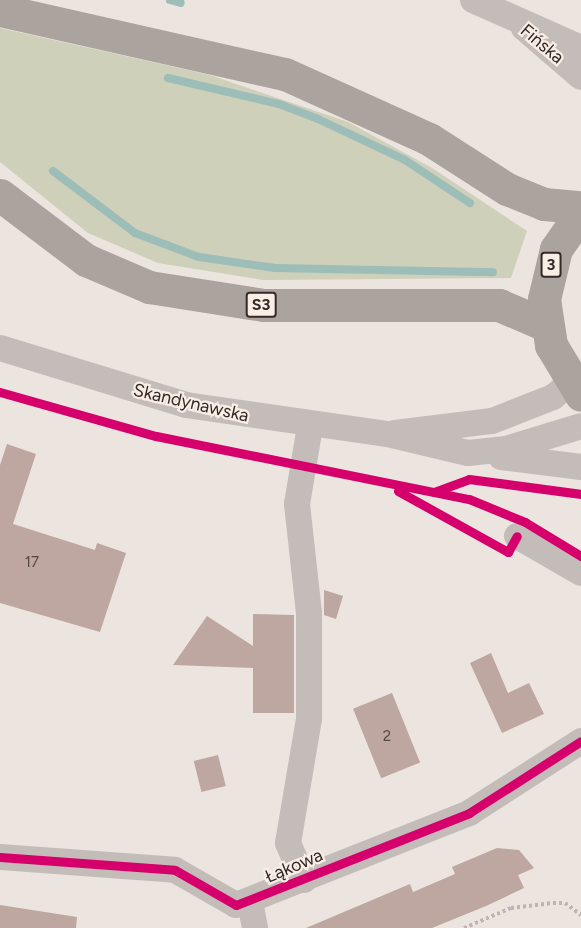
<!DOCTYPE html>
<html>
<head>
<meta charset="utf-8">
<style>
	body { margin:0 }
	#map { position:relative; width:581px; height:928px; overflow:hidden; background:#ebe4df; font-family:Figtree,sans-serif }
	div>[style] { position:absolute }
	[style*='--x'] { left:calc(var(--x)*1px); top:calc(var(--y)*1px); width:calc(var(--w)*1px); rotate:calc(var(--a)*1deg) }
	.green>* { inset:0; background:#ced0b9 }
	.stream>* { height:8px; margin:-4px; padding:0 4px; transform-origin:4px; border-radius:4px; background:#9cbdb8 }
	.building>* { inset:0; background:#bea6a1; transform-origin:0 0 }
	.path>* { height:4px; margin-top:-2px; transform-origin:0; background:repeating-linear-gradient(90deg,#bdb5b1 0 3px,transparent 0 6px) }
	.minor>* { height:26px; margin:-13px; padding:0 13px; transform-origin:13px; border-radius:13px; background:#c4bcb8 }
	.highway>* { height:33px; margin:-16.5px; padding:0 16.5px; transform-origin:16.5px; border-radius:16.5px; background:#aaa39e }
	.cycleway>* { height:9px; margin:-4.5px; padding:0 4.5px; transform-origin:4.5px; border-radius:4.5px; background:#d6006c }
	span { translate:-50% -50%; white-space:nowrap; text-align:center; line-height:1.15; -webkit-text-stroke:4.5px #f8eee6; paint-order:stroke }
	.number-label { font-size:15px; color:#564846 }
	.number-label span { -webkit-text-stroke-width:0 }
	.shield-label span { padding:2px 4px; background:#f8eee6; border:2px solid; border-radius:4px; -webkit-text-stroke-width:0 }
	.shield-label { font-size:16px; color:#342927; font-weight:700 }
	.street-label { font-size:18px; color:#342927 }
</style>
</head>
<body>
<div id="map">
	<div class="green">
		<i style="clip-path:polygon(0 28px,210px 75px,348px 122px,432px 168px,527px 231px,511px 278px,263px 280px,158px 263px,88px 233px,0 162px)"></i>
	</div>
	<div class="stream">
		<i style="--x:170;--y:0;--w:11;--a:15"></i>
		<i style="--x:168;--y:78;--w:114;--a:13.2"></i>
		<i style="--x:279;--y:104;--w:42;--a:21"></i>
		<i style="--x:318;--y:119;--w:96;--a:25.2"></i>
		<i style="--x:405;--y:160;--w:78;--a:33.5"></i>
		<i style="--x:53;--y:171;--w:103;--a:37.1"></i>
		<i style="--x:135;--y:233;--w:68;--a:20.6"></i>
		<i style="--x:199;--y:257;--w:77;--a:8.2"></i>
		<i style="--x:275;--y:268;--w:218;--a:1.1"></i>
	</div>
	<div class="building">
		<i style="clip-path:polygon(7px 444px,36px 454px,13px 524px,95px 550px,97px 543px,126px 553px,100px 632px,0 603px,0 465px)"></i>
		<i style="clip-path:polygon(324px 590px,343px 596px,336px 619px,324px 615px)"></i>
		<i style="clip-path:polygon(253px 614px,294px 615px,294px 713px,253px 713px,253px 668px,173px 665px,207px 616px,253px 646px)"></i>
		<i style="clip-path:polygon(491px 653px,508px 693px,529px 683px,544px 714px,502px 733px,470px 663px)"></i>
		<i style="left:392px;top:693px;width:75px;height:42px;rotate:68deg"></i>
		<i style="left:218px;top:755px;width:32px;height:25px;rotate:76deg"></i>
		<i style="clip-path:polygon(497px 848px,519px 850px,534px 868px,518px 875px,524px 888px,486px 906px,432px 928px,306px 928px,410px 884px,413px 892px,455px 874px,452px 867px)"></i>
		<i style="clip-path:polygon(0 905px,77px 917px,76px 928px,0 928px)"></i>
	</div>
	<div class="path">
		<i style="--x:464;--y:928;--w:51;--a:-23.1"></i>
		<i style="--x:511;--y:908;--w:42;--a:-6.8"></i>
		<i style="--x:553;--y:903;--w:12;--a:0"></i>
		<i style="--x:565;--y:903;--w:20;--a:37"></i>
	</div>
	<div class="minor">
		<i style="--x:473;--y:0;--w:118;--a:24"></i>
		<i style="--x:524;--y:28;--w:75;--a:40.7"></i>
		<i style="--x:0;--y:348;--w:195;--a:17"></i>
		<i style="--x:186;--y:405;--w:204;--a:8.2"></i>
		<i style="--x:388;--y:434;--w:82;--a:13.4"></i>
		<i style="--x:468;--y:453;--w:38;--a:-6"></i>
		<i style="--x:506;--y:449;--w:78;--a:-17"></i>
		<i style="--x:395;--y:433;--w:98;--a:-7.1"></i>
		<i style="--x:492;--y:421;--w:66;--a:-21.5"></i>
		<i style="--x:553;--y:397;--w:22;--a:-39"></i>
		<i style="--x:501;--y:457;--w:81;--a:7.1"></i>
		<i style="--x:517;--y:536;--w:74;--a:30"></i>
		<i style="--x:0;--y:857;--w:175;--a:4.2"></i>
		<i style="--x:175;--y:870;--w:70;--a:29.8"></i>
		<i style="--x:236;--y:905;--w:251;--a:-21.5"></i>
		<i style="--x:469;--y:813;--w:133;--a:-32.7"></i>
		<i style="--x:304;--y:880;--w:40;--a:-113.4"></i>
		<i style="--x:288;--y:843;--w:126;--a:-80.4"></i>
		<i style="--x:309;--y:719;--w:106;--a:-90"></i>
		<i style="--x:309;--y:613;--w:110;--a:-96.3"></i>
		<i style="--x:297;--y:504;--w:79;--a:-80.5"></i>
		<i style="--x:250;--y:902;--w:26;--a:79"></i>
	</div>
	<div class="highway">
		<i style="--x:0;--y:10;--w:292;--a:12.7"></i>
		<i style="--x:285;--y:74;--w:158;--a:24.3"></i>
		<i style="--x:429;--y:139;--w:93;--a:32.7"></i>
		<i style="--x:507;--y:189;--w:40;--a:22"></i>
		<i style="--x:544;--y:204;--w:37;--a:5"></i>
		<i style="--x:0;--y:195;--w:108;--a:37.1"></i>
		<i style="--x:86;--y:260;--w:69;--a:23.2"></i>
		<i style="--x:149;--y:287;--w:116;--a:8.9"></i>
		<i style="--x:264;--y:305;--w:235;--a:0"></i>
		<i style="--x:499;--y:305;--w:51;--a:23.1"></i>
		<i style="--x:581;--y:213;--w:44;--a:124.8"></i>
		<i style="--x:556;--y:249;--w:51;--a:103.5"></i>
		<i style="--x:544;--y:299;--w:47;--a:81.3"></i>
		<i style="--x:551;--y:345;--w:58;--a:59"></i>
	</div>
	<div class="cycleway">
		<i style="--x:0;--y:392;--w:162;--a:15.8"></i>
		<i style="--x:156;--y:436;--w:319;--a:11.4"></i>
		<i style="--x:469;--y:499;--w:61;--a:22.3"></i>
		<i style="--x:525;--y:522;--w:66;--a:31.3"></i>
		<i style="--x:398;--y:491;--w:126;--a:29"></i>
		<i style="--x:508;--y:552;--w:18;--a:-61"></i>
		<i style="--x:434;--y:492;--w:37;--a:-20"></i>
		<i style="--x:469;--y:479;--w:113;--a:7.6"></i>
		<i style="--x:0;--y:857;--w:175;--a:4.2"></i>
		<i style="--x:175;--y:870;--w:70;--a:29.8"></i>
		<i style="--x:236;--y:905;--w:251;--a:-21.5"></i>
		<i style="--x:469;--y:813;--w:133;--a:-32.7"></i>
	</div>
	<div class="number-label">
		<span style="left:32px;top:563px">17</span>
		<span style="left:387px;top:737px">2</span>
	</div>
	<div class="shield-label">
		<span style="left:551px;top:265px">3</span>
		<span style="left:261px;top:305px">S3</span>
	</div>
	<div class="street-label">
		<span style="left:542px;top:44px;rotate:40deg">Fińska</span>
		<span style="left:191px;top:403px;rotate:13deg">Skandynawska</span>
		<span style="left:294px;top:866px;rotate:-23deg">Łąkowa</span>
	</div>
</div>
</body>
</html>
